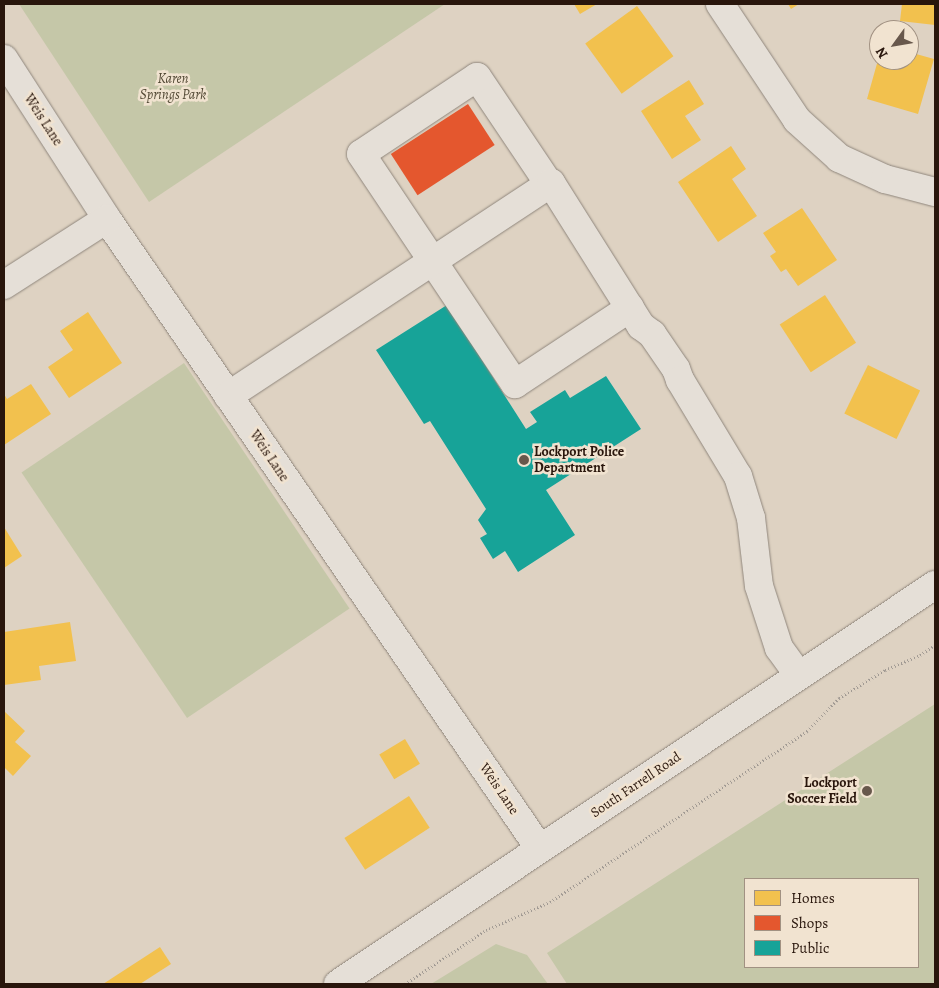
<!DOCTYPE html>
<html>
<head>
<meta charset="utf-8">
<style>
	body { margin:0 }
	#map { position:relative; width:939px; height:988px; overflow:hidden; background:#ded2c2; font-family:Alegreya,serif }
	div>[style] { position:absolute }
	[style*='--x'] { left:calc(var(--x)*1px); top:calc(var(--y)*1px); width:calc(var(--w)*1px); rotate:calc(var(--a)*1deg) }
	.green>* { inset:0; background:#c5c7a8; transform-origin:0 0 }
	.homes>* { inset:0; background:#f2c14e; transform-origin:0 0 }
	.shops>* { inset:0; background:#e4572e; transform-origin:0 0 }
	.public>* { inset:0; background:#17a398 }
	.path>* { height:3px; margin-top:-1.5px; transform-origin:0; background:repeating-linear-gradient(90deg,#a29b94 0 1px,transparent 0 3.5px) }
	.roads { filter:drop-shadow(0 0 1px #8f867c) drop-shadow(0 0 1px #8f867c) }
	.minor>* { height:28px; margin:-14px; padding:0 14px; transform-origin:14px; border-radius:14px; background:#e5dfd7 }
	.dots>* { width:14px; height:14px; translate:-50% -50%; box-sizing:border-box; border:2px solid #f1e3d0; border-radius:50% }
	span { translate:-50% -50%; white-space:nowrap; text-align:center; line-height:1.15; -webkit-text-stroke:5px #f1e3d0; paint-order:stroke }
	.park-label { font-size:14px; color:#524834; font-style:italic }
	.street-label { font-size:14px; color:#29160c }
	.poi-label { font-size:14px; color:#29160c; font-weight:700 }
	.left { translate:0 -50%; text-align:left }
	.right { translate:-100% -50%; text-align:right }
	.frame { position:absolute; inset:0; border:5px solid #29160c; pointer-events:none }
	.legend { position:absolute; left:744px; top:878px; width:175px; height:90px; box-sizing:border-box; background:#f1e3d0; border:1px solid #a19182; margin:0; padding:6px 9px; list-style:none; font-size:15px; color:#29160c }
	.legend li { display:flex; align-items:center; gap:10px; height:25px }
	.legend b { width:25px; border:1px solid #a19182 }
	.north { position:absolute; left:869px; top:20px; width:50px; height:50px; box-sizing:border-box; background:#f1e3d0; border:1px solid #a19182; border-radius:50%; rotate:238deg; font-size:14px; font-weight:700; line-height:20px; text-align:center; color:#29160c }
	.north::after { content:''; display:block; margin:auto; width:18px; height:22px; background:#68584c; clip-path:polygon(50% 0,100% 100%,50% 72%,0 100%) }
</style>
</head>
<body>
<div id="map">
	<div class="green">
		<i style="clip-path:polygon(19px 4px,445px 4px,149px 202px)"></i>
		<i style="left:184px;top:363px;width:296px;height:196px;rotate:56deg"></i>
		<i style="clip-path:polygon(evenodd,935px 704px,935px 984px,567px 984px,547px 953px,935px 704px,918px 879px,918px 967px,745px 967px,745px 879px,918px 879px)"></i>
		<i style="clip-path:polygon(496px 944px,527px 955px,548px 984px,431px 984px)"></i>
	</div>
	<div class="homes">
		<i style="clip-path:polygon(574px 4px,597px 4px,580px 14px)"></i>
		<i style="clip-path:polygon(788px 4px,799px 4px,791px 9px)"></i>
		<i style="clip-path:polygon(902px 4px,935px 4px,935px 25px,900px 21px)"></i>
		<i style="left:637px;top:6px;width:62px;height:64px;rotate:54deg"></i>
		<i style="clip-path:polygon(909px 52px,934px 59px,918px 114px,867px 99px,878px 60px,909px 60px)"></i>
		<i style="clip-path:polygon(689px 80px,704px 104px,685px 116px,701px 140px,672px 159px,641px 111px)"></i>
		<i style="clip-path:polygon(731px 146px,746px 169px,732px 179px,757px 216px,718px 242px,678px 182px)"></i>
		<i style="clip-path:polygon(802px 208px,837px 260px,798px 286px,786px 269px,781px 272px,770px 256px,776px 252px,763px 233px)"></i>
		<i style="left:825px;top:295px;width:57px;height:54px;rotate:57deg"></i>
		<i style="clip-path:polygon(88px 312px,122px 363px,69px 398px,48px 367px,73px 350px,60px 331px)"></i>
		<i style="left:868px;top:365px;width:58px;height:54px;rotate:26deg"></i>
		<i style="clip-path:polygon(31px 384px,51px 414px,4px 445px,4px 394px,7px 399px)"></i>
		<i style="clip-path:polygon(4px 527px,22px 556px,4px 568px)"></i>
		<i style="clip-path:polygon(70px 622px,76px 661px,39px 666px,41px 680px,4px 685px,4px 632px)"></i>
		<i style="clip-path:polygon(4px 711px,25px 731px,15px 742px,31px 756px,13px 776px,4px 767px)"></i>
		<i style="left:405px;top:739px;width:29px;height:30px;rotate:59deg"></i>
		<i style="left:409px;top:796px;width:38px;height:77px;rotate:57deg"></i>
		<i style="clip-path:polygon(160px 947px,171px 964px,140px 984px,103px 984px)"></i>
	</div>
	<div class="shops">
		<i style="left:468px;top:104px;width:49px;height:92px;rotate:57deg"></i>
	</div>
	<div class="public">
		<i style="clip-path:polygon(447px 305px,526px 429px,537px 422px,530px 412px,565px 390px,570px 398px,606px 376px,641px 429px,546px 490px,575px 535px,518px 572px,505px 551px,493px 559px,480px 538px,487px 534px,478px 520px,486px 509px,430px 421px,424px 424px,376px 350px)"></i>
	</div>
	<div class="path">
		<i style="--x:405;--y:984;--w:97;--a:-33.7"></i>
		<i style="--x:486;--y:930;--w:70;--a:-23.6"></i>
		<i style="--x:550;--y:902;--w:309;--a:-33.6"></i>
		<i style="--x:807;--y:731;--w:46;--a:-45.9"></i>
		<i style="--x:839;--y:698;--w:54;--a:-31.3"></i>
		<i style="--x:885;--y:670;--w:38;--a:-23"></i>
		<i style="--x:920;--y:655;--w:18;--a:-34"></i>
	</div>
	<div class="roads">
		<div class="minor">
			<i style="--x:720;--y:4;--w:139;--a:56.4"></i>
			<i style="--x:797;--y:120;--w:57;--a:42.1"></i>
			<i style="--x:839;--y:158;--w:51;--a:24.5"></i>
			<i style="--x:885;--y:179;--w:52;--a:14.6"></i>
			<i style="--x:4;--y:59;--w:190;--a:57.2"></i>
			<i style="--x:107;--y:219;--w:764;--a:55.5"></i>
			<i style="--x:549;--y:184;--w:129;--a:-123.9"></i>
			<i style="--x:477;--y:77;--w:139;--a:146.4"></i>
			<i style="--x:361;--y:154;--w:277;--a:56.2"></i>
			<i style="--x:515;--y:384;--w:138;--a:-33.5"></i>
			<i style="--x:4;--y:285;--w:122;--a:-32.7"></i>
			<i style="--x:228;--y:396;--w:387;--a:-33.4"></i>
			<i style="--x:551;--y:183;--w:169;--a:57.8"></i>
			<i style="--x:641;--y:326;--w:14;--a:36"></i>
			<i style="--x:652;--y:334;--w:42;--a:55.6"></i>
			<i style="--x:676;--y:369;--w:12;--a:70"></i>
			<i style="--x:680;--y:380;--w:112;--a:58.9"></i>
			<i style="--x:738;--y:476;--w:44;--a:72.8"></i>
			<i style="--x:751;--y:518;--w:68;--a:83.3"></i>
			<i style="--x:759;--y:586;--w:65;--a:72.1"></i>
			<i style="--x:779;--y:648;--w:34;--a:54"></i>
			<i style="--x:338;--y:984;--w:718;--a:-33.76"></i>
		</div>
	</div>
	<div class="dots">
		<i style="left:524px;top:460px;background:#68584c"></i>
		<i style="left:867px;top:791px;background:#68584c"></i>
	</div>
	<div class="park-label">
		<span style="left:173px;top:87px">Karen<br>Springs Park</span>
	</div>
	<div class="street-label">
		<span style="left:43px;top:120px;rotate:57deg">Weis Lane</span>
		<span style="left:269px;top:456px;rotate:56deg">Weis Lane</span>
		<span style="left:636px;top:785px;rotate:-34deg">South Farrell Road</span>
		<span style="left:499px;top:789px;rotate:56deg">Weis Lane</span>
	</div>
	<div class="poi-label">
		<span class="left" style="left:534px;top:460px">Lockport Police<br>Department</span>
		<span class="right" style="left:857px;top:791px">Lockport<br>Soccer Field</span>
	</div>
	<div class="frame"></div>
	<ul class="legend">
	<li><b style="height:14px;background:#f2c14e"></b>Homes</li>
	<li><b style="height:14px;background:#e4572e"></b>Shops</li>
	<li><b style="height:14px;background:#17a398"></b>Public</li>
	</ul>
	<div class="north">N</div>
</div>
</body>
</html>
